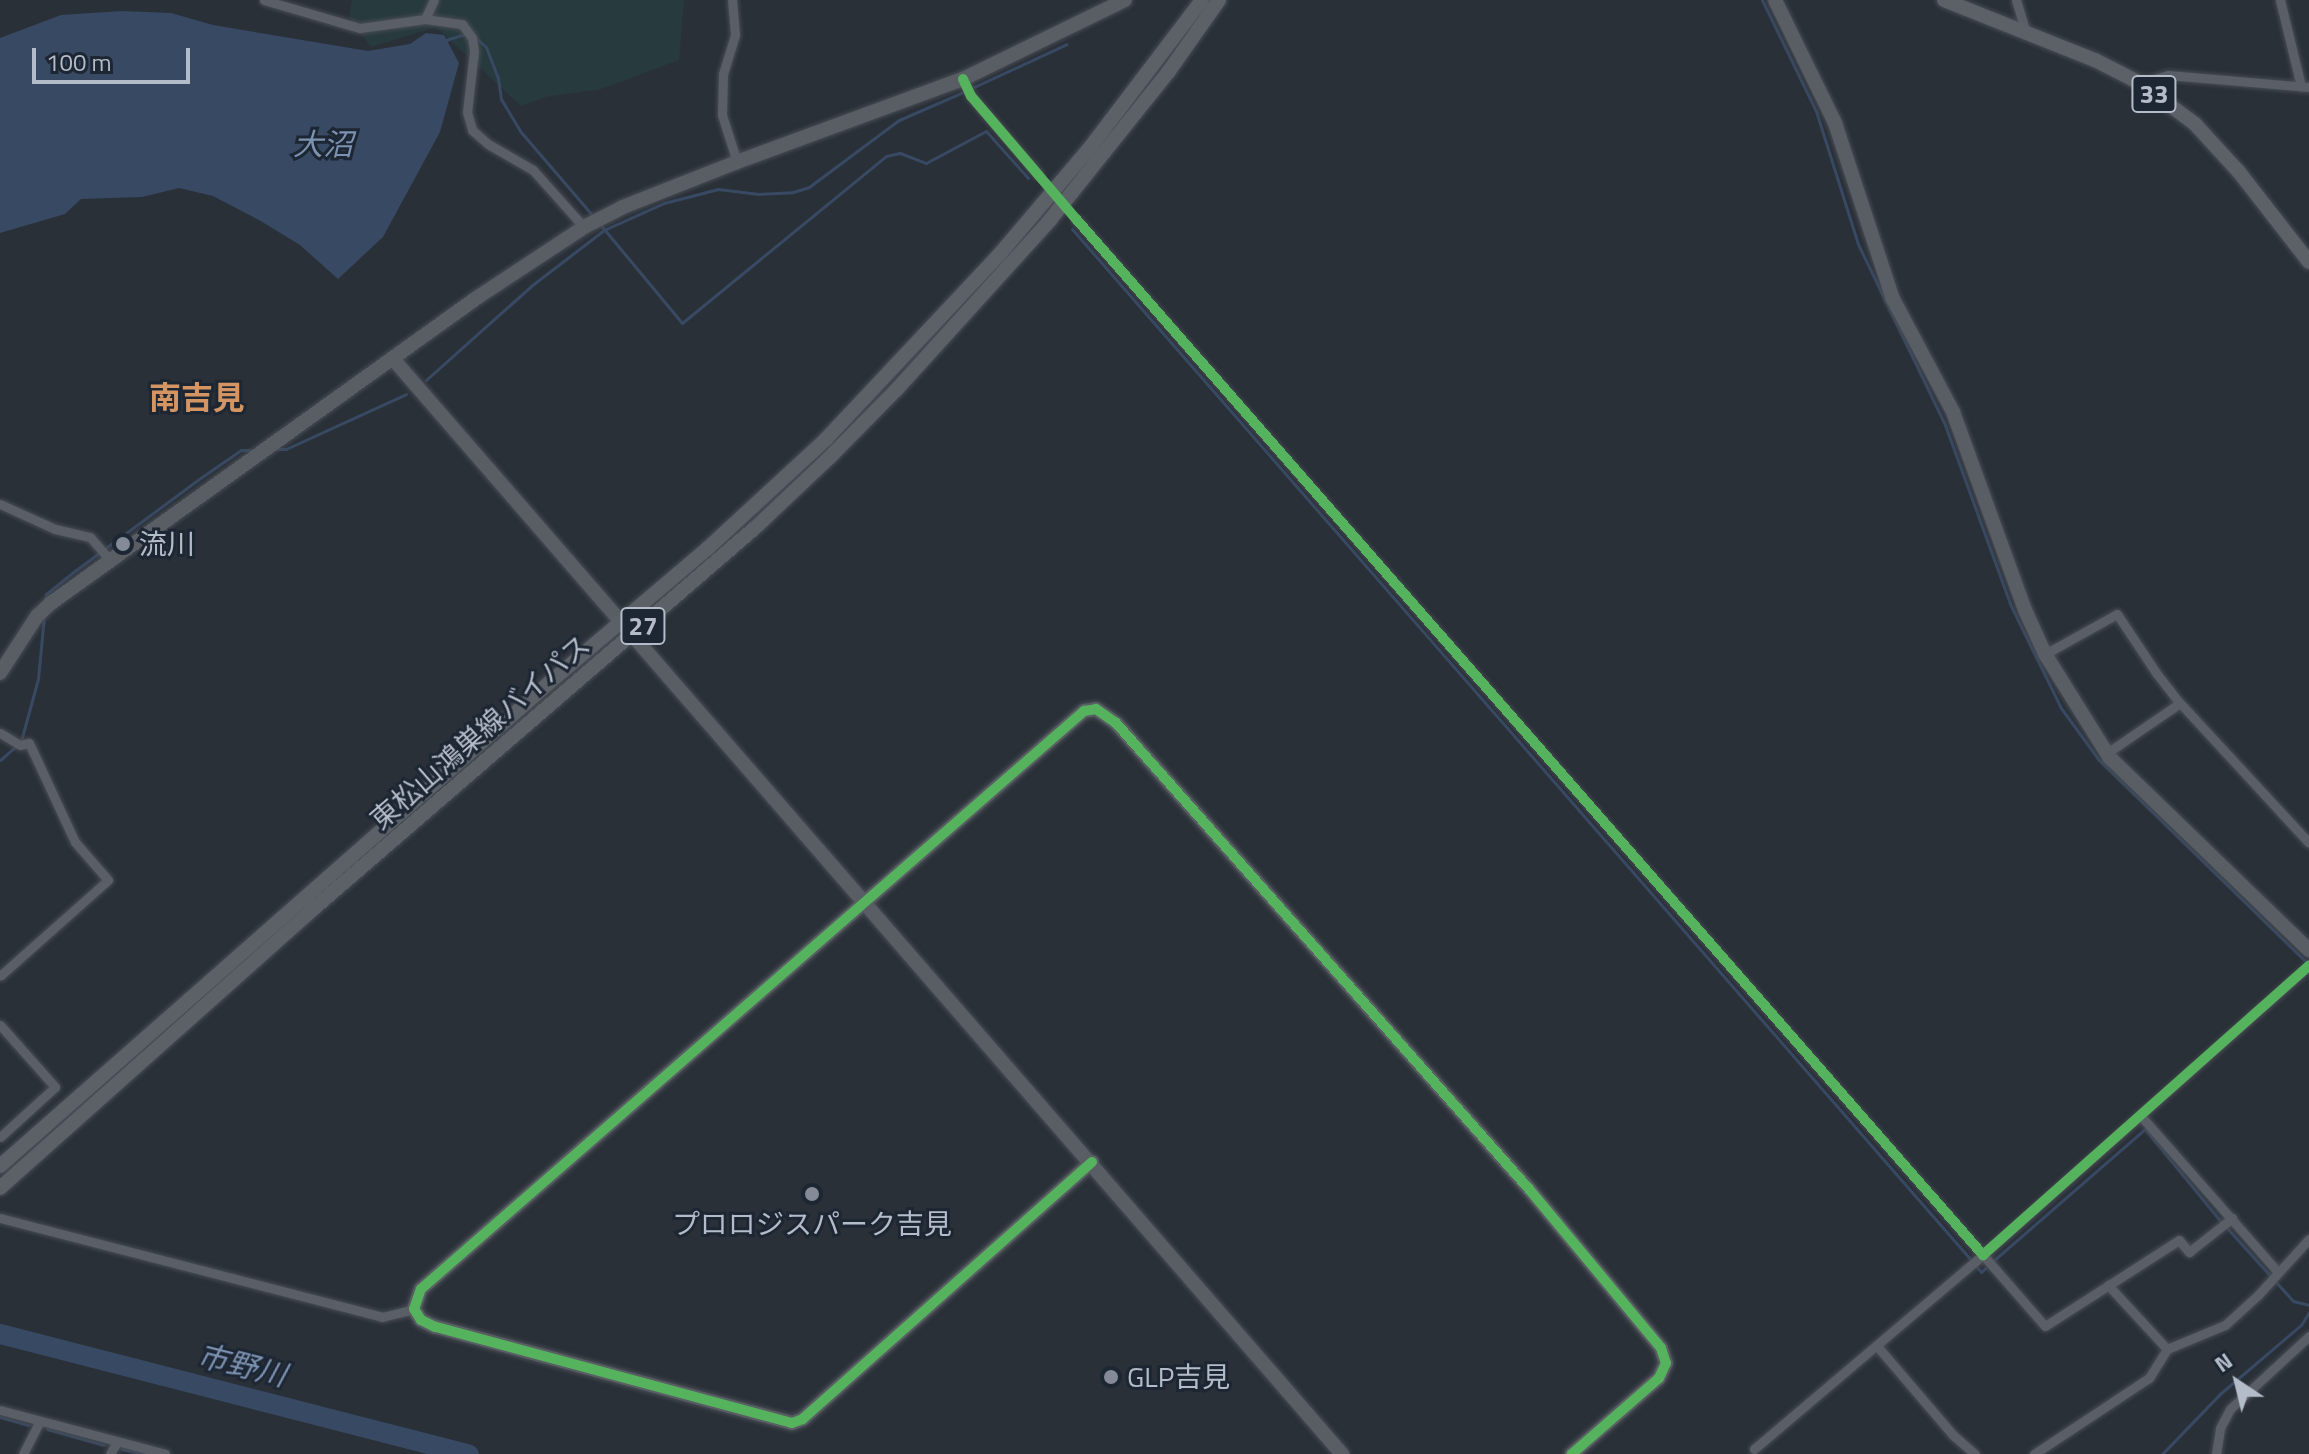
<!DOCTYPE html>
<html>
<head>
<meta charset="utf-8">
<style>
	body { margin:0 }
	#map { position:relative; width:2309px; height:1454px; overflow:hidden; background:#2a3038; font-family:"Titillium Web","Noto Sans JP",sans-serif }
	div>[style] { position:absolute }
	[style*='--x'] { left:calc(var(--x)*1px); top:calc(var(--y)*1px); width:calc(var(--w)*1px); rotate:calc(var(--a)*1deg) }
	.green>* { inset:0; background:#273a3e }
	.water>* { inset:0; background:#384963 }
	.stream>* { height:3px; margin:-1.5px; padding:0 1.5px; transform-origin:1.5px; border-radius:1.5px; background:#384963 }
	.river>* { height:20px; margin:-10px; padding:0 10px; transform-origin:10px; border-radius:10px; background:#384963 }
	.street-tunnel>* { height:9px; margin-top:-4.5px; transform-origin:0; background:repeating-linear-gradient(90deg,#3f454e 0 9px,transparent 0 13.5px) }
	.roads { filter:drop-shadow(0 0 2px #484c53) drop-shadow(0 0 2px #484c53) }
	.street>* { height:9px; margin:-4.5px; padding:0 4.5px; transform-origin:4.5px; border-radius:4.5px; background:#5a5e66 }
	.secondary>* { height:14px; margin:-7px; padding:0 7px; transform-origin:7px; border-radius:7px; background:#595d64 }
	.primary>* { height:14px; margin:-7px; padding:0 7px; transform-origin:7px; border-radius:7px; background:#5c6168 }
	.cycleway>* { height:10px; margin:-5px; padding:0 5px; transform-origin:5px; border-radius:5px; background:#56b35d }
	.dots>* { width:22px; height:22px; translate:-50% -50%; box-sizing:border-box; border:4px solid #1d2633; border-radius:50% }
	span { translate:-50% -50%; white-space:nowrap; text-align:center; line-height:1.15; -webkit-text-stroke:6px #1d2633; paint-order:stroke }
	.shield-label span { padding:2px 6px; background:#1d2633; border:2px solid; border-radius:6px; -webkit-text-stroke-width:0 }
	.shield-label { font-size:26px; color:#b4bcc9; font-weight:700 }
	.poi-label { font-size:28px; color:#b4bcc9 }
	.left { translate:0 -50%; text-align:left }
	.street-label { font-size:28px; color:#b4bcc9 }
	.water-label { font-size:30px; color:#7c92b1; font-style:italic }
	.quarter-label { font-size:32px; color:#d59563; font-weight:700 }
	.north { position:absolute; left:2197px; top:1342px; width:80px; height:80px; -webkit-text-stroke:6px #1d2633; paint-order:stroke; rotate:325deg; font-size:22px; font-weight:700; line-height:32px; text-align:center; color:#b4bcc9 }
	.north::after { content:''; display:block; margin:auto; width:28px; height:36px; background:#b4bcc9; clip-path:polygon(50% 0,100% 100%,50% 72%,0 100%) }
	.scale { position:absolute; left:32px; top:48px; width:158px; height:36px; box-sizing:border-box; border:4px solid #b4bcc9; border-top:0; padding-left:10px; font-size:24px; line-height:28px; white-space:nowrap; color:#b4bcc9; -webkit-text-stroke:6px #1d2633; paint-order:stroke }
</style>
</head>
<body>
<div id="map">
	<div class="green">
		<i style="clip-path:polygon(352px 0,684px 0,679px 60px,601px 89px,545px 97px,521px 106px,436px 27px,371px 47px,349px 17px)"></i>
	</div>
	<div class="water">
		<i style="clip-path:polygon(122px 11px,171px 13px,213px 25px,368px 51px,410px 44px,426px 33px,444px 35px,459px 63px,440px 132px,383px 237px,338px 279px,300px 245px,259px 220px,213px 196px,179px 188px,142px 197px,81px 199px,65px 214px,0 233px,0 38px,61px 15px)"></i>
	</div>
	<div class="stream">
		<i style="--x:1762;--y:0;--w:123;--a:64.1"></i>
		<i style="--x:1816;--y:111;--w:139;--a:72.5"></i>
		<i style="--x:1858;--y:244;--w:201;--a:64.3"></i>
		<i style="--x:1945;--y:425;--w:190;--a:70"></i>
		<i style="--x:2010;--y:604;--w:116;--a:63.9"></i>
		<i style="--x:2061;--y:708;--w:63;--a:54"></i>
		<i style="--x:2098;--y:759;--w:295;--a:44.3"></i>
		<i style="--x:473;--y:35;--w:18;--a:43"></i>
		<i style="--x:486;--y:47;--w:33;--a:69"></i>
		<i style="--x:498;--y:78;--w:21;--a:82"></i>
		<i style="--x:501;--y:99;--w:37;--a:59"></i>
		<i style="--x:520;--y:131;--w:113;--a:49.3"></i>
		<i style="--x:446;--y:40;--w:20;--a:-18"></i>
		<i style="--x:974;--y:87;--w:102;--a:-24.8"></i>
		<i style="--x:599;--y:223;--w:130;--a:50.3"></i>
		<i style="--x:682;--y:323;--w:264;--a:-39.3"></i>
		<i style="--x:886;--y:156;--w:14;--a:-12"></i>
		<i style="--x:900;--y:153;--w:28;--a:21"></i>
		<i style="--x:926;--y:163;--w:68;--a:-28.1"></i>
		<i style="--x:986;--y:131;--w:63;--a:48.2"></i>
		<i style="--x:1072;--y:229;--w:1368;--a:48.91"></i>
		<i style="--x:426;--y:380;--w:141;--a:-41.8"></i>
		<i style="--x:531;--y:286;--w:92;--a:-37.5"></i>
		<i style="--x:604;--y:230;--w:66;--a:-24.2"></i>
		<i style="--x:664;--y:203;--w:56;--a:-14.5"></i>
		<i style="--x:718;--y:189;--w:41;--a:7"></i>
		<i style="--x:759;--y:194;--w:34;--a:-3"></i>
		<i style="--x:793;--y:192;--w:17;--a:-17"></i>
		<i style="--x:809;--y:187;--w:112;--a:-36.7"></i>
		<i style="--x:899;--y:120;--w:68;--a:-23.5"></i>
		<i style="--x:276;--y:449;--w:10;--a:0"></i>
		<i style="--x:286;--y:449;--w:132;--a:-24.6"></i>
		<i style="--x:45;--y:601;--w:7;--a:-82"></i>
		<i style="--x:46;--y:594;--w:38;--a:-39"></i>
		<i style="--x:76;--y:570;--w:153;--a:-36.5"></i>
		<i style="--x:199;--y:479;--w:51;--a:-34.6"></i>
		<i style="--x:241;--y:450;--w:15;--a:0"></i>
		<i style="--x:21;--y:741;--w:64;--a:-74.7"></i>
		<i style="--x:38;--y:679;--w:63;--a:-84.6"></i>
		<i style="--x:0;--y:760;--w:20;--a:-41"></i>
		<i style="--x:2226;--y:1227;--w:100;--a:47.8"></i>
		<i style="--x:2293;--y:1301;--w:16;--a:14"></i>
		<i style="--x:1993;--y:1261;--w:201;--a:-41"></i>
		<i style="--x:2145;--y:1129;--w:120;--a:50.7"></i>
		<i style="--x:1976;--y:1266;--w:8;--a:50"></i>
		<i style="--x:1981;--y:1272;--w:9;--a:-41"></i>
		<i style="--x:0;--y:1417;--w:29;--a:16"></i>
		<i style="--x:47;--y:1429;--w:59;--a:15.7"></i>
		<i style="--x:122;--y:1449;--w:22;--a:13"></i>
		<i style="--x:2162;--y:1454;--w:85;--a:-46"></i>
		<i style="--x:2221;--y:1393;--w:105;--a:-40.4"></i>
		<i style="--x:2301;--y:1325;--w:15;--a:-58"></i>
	</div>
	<div class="river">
		<i style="--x:0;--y:1334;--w:484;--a:14.4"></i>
	</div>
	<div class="street-tunnel">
		<i style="--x:1038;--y:174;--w:60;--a:49.7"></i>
	</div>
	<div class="roads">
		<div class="street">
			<i style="--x:264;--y:0;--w:100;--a:16.3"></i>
			<i style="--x:360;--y:28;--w:66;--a:-7.9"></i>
			<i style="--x:425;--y:19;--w:37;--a:8"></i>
			<i style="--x:462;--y:24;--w:17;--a:54"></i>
			<i style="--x:472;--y:38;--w:13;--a:81"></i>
			<i style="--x:474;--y:51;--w:61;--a:96.5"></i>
			<i style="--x:467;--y:112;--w:19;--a:74"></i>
			<i style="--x:472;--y:130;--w:21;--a:41"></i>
			<i style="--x:488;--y:144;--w:52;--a:30"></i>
			<i style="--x:533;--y:170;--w:76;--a:48.2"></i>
			<i style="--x:732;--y:0;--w:35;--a:85"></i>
			<i style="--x:735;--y:35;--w:41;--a:107.1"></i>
			<i style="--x:723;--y:74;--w:41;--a:91.4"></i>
			<i style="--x:722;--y:115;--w:49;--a:72.3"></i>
			<i style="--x:2016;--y:0;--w:34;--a:73"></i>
			<i style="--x:2280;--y:0;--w:89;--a:76.3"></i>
			<i style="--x:425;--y:19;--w:21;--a:-65"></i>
			<i style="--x:963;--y:79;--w:19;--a:65"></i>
			<i style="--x:971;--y:96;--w:103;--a:49.3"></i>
			<i style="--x:2140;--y:83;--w:29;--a:-16"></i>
			<i style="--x:2168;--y:75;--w:142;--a:4.9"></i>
			<i style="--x:1077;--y:220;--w:1376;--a:48.8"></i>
			<i style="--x:1983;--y:1255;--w:436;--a:-41.6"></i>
			<i style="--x:0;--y:504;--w:60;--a:24.4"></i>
			<i style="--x:55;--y:529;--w:36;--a:13"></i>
			<i style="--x:90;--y:537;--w:30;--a:49"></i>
			<i style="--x:2045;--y:654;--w:82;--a:-29.1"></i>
			<i style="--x:2117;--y:614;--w:72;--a:56.3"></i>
			<i style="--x:2157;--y:674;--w:37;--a:52"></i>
			<i style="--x:2180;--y:703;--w:190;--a:47.3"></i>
			<i style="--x:0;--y:733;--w:23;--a:31"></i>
			<i style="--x:20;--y:745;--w:9;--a:-13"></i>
			<i style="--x:29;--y:743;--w:109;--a:65.1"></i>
			<i style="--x:75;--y:842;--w:50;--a:49"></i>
			<i style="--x:108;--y:880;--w:144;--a:138.4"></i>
			<i style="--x:2107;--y:753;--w:88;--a:-34.4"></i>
			<i style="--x:0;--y:1025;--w:83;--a:48.4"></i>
			<i style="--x:55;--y:1087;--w:74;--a:137.7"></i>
			<i style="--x:2140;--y:1115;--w:209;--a:48.7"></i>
			<i style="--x:0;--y:1218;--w:395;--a:14.5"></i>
			<i style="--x:382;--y:1317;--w:33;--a:-14"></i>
			<i style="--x:2108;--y:1285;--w:87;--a:47.3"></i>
			<i style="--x:1877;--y:1346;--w:117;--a:49.5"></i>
			<i style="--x:1953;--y:1435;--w:29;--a:41"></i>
			<i style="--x:0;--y:1410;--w:171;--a:14.9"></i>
			<i style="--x:1754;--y:1449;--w:300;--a:-40.3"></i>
			<i style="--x:1983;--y:1255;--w:94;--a:48.9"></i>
			<i style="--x:2045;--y:1326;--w:159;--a:-32.7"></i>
			<i style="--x:2179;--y:1240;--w:16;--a:50"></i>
			<i style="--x:2189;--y:1252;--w:55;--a:-38.3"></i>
			<i style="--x:23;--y:1454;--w:37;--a:-63"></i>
			<i style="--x:110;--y:1454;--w:14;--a:-60"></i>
			<i style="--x:2034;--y:1454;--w:138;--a:-33.5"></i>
			<i style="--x:2149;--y:1378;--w:34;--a:-58"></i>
			<i style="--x:2167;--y:1349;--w:63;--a:-22.5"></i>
			<i style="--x:2225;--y:1325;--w:45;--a:-42.3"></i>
			<i style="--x:2258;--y:1295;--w:76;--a:-47.7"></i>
			<i style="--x:2216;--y:1454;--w:26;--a:-81"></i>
			<i style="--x:2220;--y:1428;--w:21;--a:-62"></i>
			<i style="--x:2230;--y:1409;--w:108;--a:-42.7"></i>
		</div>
		<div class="secondary">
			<i style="--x:1775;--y:0;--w:137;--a:64"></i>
			<i style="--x:1835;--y:123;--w:185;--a:71.8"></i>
			<i style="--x:1893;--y:299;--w:128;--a:62"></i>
			<i style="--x:1953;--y:412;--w:211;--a:70"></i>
			<i style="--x:2025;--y:610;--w:48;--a:65.6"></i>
			<i style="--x:2045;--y:654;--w:121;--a:58.1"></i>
			<i style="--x:2109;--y:757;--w:278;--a:44"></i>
			<i style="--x:394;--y:360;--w:1448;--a:49.09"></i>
			<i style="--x:0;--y:673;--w:68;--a:-57"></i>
			<i style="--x:37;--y:616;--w:19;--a:-43"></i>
			<i style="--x:51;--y:603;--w:525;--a:-35.63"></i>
			<i style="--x:478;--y:297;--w:127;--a:-33.4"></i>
			<i style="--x:584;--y:227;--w:44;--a:-27.1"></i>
			<i style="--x:623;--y:207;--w:123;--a:-21.5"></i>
			<i style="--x:737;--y:162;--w:241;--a:-20.2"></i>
			<i style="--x:963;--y:79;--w:180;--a:-26"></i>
			<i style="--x:1092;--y:1162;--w:387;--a:138.4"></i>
			<i style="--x:803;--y:1419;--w:12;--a:160"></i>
			<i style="--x:792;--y:1423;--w:370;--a:-164.9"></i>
			<i style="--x:435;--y:1327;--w:16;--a:-153"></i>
			<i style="--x:421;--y:1320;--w:13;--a:-122"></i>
			<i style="--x:414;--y:1309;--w:21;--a:-71"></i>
			<i style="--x:421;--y:1289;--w:880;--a:-41.08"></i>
			<i style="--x:1084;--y:711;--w:12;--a:-9"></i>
			<i style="--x:1096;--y:709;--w:24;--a:35"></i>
			<i style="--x:1116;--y:723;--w:623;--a:48.45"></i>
			<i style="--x:1529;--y:1189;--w:207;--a:50.3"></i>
			<i style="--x:1661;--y:1348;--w:16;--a:72"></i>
			<i style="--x:1666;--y:1363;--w:17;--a:115"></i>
			<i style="--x:1659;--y:1378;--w:116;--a:138.9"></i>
		</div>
		<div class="primary">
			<i style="--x:1944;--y:0;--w:162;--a:21.7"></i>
			<i style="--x:2095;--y:60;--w:51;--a:27.1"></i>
			<i style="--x:2140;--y:83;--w:69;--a:36.7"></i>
			<i style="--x:2195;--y:124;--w:65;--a:47.5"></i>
			<i style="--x:2239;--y:172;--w:114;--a:52.1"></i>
			<i style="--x:0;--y:1166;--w:733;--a:-41.35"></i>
			<i style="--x:550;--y:682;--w:207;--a:-40.3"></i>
			<i style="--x:708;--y:548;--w:161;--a:-42.7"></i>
			<i style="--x:826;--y:439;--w:253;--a:-46.8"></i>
			<i style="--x:999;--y:255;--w:139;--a:-49.7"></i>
			<i style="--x:1089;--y:149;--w:187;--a:-52.8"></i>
			<i style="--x:0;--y:1188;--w:418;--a:-41.7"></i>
			<i style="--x:312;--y:910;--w:588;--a:-40.79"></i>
			<i style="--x:757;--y:526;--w:99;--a:-43.4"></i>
			<i style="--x:829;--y:458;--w:97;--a:-45.4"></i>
			<i style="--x:897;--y:389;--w:228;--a:-47.8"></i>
			<i style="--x:1050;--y:220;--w:191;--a:-51.4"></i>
			<i style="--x:1169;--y:71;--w:87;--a:-54.8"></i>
		</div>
	</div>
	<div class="cycleway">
		<i style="--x:963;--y:79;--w:19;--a:65"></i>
		<i style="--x:971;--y:96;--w:163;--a:49.5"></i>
		<i style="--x:1077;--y:220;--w:1376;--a:48.8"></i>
		<i style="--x:1983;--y:1255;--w:436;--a:-41.6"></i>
		<i style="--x:1092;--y:1162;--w:387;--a:138.4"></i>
		<i style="--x:803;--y:1419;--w:12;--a:160"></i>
		<i style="--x:792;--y:1423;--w:370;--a:-164.9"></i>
		<i style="--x:435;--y:1327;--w:16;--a:-153"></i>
		<i style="--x:421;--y:1320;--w:13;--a:-122"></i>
		<i style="--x:414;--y:1309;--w:21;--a:-71"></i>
		<i style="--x:421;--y:1289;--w:880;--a:-41.08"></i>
		<i style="--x:1084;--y:711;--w:12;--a:-9"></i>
		<i style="--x:1096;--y:709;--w:24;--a:35"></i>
		<i style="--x:1116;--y:723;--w:623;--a:48.45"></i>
		<i style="--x:1529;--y:1189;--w:207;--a:50.3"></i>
		<i style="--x:1661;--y:1348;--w:16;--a:72"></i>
		<i style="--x:1666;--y:1363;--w:17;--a:115"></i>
		<i style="--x:1659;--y:1378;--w:116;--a:138.9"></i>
	</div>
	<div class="dots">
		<i style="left:123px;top:544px;background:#848b96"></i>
		<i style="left:812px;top:1194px;background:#848b96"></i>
		<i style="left:1111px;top:1377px;background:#848b96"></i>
	</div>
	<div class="shield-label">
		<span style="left:2154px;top:94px">33</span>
		<span style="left:643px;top:626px">27</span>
	</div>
	<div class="poi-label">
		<span class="left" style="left:139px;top:544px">流川</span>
		<span style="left:812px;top:1224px">プロロジスパーク吉見</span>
		<span class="left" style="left:1127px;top:1377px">GLP吉見</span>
	</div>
	<div class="street-label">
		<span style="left:480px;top:732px;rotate:-41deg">東松山鴻巣線バイパス</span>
	</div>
	<div class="water-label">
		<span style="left:323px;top:144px">大沼</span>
		<span style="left:242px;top:1365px;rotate:14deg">市野川</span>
	</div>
	<div class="quarter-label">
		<span style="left:197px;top:397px">南吉見</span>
	</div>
	<div class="north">N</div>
	<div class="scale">100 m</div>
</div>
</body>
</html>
